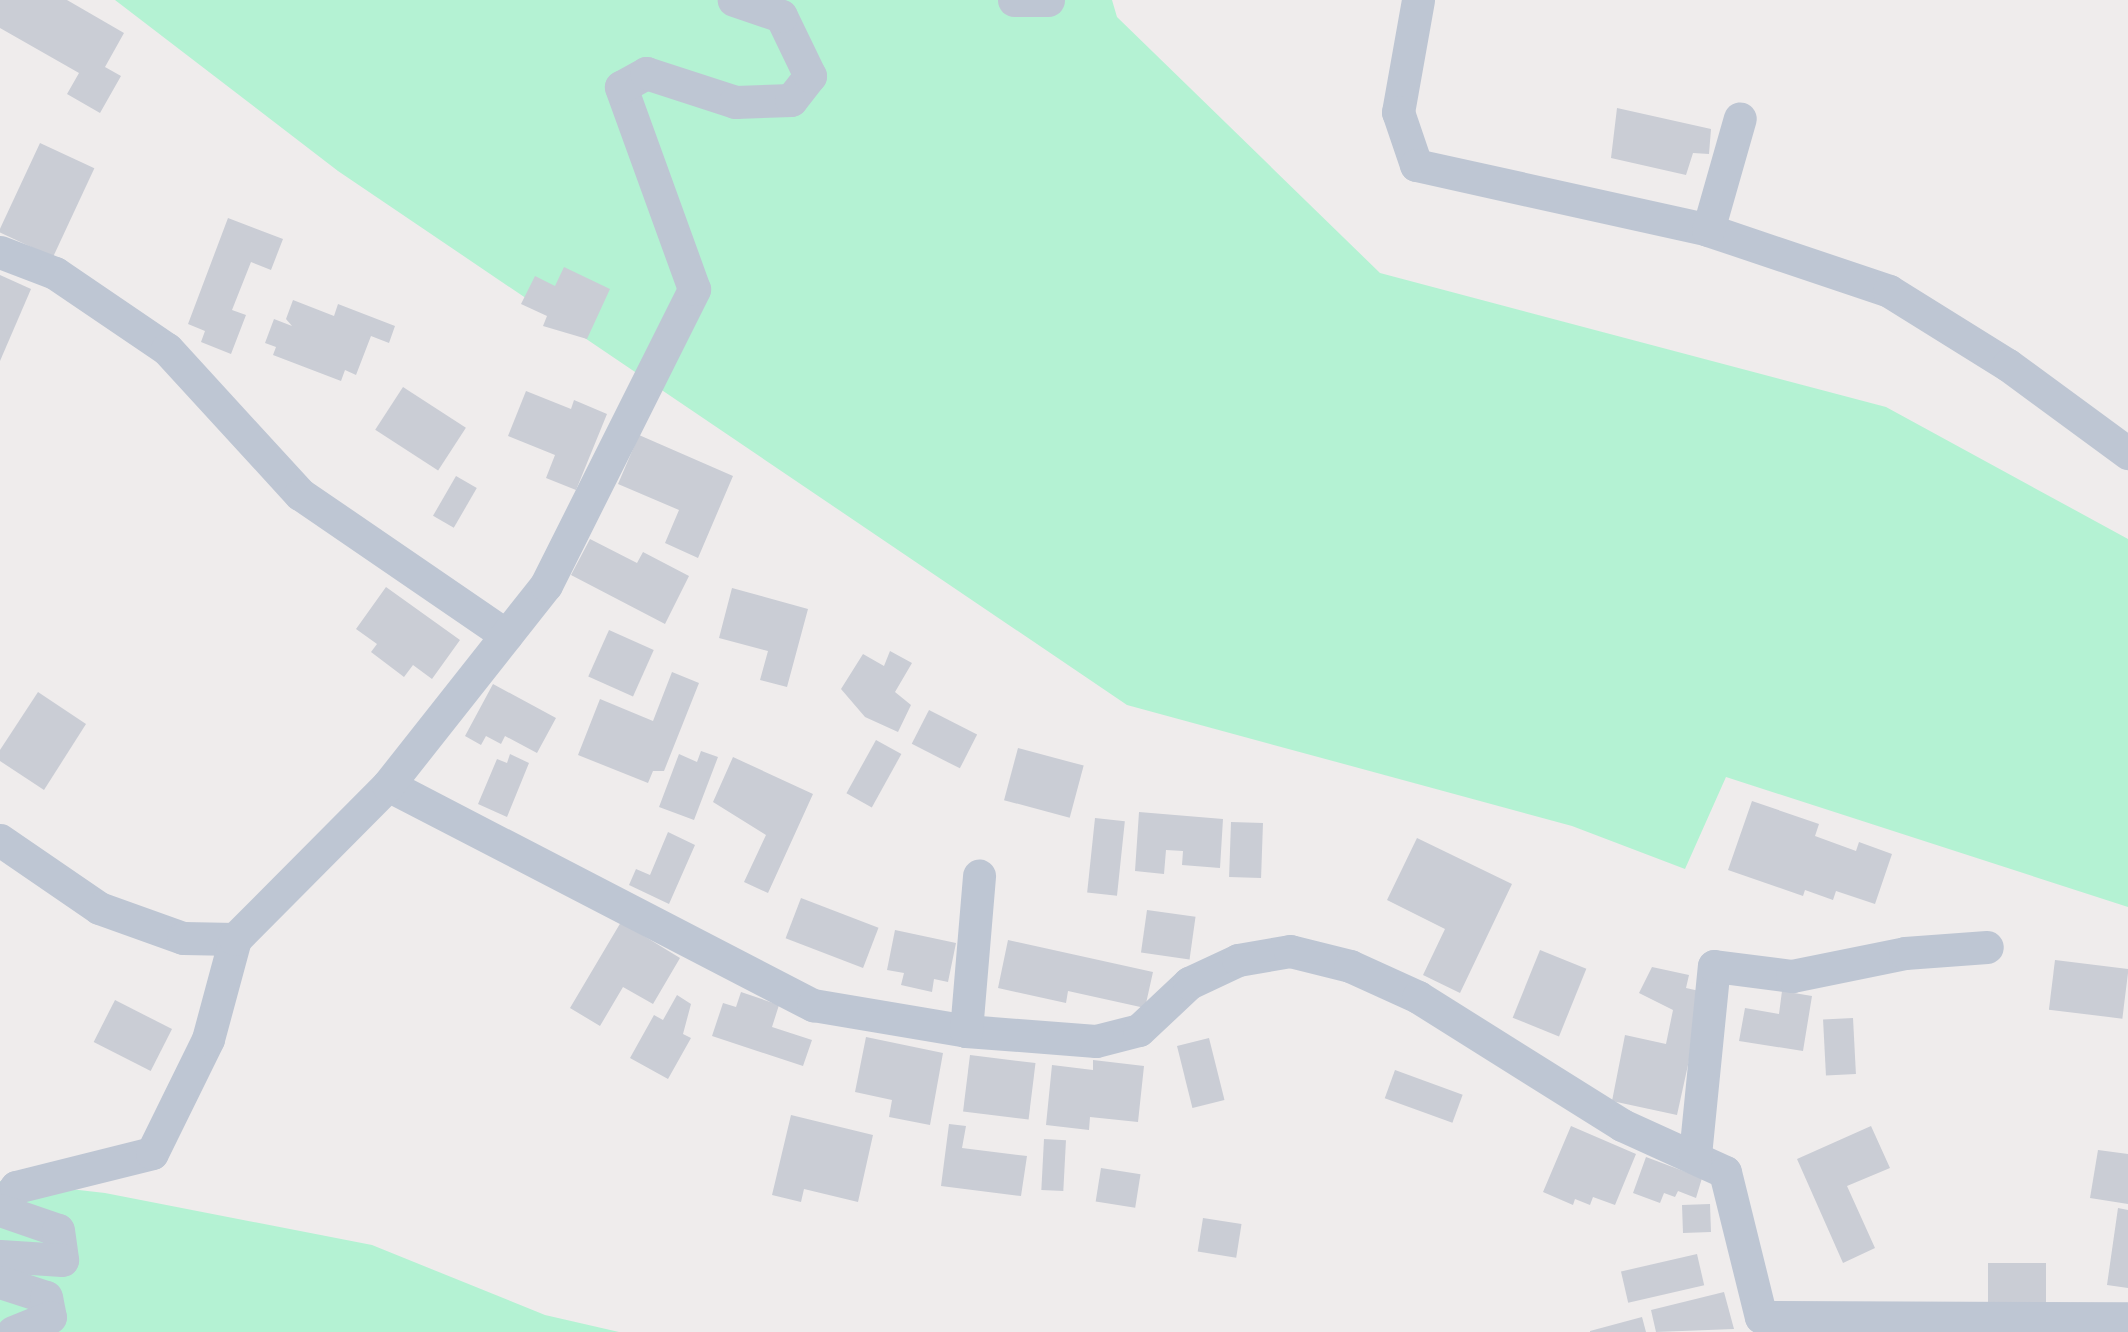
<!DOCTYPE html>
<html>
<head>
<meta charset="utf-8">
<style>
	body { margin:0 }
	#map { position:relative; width:2128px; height:1332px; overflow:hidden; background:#efecec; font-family:Cabin,sans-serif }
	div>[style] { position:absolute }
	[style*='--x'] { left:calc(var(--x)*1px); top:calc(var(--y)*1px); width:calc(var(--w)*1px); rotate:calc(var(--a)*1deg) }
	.green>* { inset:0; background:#b4f2d3 }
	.building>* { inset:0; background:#cacdd5; transform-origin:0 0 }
	.street>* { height:33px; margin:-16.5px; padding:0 16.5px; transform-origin:16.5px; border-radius:16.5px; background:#bec6d3 }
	span { translate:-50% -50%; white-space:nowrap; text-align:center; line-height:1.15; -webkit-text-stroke:5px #fff; paint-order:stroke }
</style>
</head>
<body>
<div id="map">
	<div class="green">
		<i style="clip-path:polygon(115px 0,1112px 0,1117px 17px,1380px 273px,1886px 407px,2128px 539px,2128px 907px,1726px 777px,1685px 869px,1572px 826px,1127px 705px,338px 171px)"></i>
		<i style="clip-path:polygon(0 1181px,105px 1193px,372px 1245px,545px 1315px,619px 1332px,0 1332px)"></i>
	</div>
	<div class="building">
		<i style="clip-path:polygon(0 0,67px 0,124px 33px,105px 67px,121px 76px,100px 113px,67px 94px,79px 73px,0 28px)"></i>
		<i style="clip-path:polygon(1617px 108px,1711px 129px,1709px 154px,1693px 153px,1686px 175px,1611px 158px)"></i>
		<i style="left:40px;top:143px;width:60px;height:98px;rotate:25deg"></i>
		<i style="clip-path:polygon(228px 218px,283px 239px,271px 270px,251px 262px,232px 310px,246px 315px,231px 354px,201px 342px,205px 331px,188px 324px)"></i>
		<i style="clip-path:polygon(564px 267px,610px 289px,587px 339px,543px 326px,547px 316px,521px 304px,535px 276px,555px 286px)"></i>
		<i style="clip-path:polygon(0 275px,31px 289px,0 361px)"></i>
		<i style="clip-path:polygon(293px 300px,334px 316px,338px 304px,395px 326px,389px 343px,371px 336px,356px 375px,345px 370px,341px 381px,273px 355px,276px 347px,265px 343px,274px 319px,292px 326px,286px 319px)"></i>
		<i style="left:403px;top:387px;width:75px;height:51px;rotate:33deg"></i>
		<i style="clip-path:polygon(526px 391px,571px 409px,574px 400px,607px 414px,576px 490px,546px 478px,555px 455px,508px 436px)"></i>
		<i style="clip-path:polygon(639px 435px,733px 476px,698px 558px,665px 543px,679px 510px,618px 484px)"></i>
		<i style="left:456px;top:476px;width:24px;height:46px;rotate:30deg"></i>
		<i style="clip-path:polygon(590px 539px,637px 563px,643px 552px,689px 576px,665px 624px,571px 575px)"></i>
		<i style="clip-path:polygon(386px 587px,460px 640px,432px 679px,413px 665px,404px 677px,371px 652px,377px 644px,356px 629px)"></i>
		<i style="clip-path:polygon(732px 588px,808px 609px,787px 687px,760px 680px,768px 651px,719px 638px)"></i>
		<i style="left:609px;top:630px;width:49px;height:51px;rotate:24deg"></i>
		<i style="clip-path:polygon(890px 651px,912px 663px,895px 692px,911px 705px,898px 732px,865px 717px,841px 689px,863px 654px,884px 666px)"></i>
		<i style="clip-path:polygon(672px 672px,699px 683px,664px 771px,653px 771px,648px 783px,578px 755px,600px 699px,653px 721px)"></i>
		<i style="clip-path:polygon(493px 684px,556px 718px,537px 753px,505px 736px,501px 744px,486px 736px,481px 745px,465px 736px)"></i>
		<i style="clip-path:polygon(38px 692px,86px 724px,44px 790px,0 761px,0 750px)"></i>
		<i style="left:929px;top:710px;width:54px;height:38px;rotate:27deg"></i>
		<i style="left:876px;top:740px;width:29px;height:61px;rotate:29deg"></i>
		<i style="left:1018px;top:748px;width:68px;height:54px;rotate:15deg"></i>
		<i style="clip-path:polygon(701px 751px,718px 757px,694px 820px,659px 807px,679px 754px,697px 762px)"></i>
		<i style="clip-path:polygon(510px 754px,529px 763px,507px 817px,478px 804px,497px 759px,507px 763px)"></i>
		<i style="clip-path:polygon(733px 757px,813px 794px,768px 893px,744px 882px,766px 835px,713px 802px)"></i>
		<i style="clip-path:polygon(1752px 801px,1819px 824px,1815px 836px,1856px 851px,1859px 842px,1892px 854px,1875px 904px,1836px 891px,1833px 900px,1805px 890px,1803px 896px,1728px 870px)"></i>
		<i style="clip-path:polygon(1139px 812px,1223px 819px,1220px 868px,1182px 865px,1183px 851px,1166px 850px,1164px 874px,1135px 871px)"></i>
		<i style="left:1095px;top:818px;width:30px;height:75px;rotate:6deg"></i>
		<i style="left:1231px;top:822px;width:32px;height:55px;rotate:2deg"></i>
		<i style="clip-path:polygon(668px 832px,695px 845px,669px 904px,629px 885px,636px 869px,650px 875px)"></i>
		<i style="clip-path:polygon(1417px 838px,1512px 884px,1460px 993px,1423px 975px,1445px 929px,1387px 900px)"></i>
		<i style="left:801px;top:898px;width:83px;height:43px;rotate:21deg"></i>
		<i style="left:1147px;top:910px;width:49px;height:43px;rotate:8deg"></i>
		<i style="clip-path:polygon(621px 922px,680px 958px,653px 1004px,623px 987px,600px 1026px,570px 1008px)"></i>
		<i style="clip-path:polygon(895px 930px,956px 943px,948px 982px,934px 979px,932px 992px,901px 985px,904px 973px,887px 970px)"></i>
		<i style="clip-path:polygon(1008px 940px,1153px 972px,1145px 1008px,1068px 991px,1066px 1003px,998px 988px)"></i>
		<i style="left:1540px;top:950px;width:50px;height:73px;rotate:22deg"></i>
		<i style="left:2055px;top:960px;width:74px;height:50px;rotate:7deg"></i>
		<i style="clip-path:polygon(1652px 967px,1689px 975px,1686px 988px,1704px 992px,1677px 1115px,1612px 1101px,1625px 1035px,1666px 1044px,1673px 1010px,1639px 993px)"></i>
		<i style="clip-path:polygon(1782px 991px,1812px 996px,1803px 1051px,1739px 1041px,1745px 1008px,1779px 1014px)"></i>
		<i style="clip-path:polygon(741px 992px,779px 1005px,772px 1027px,812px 1040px,803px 1066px,712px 1036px,723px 1003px,736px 1007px)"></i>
		<i style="clip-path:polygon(677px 995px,691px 1004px,683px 1034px,691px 1038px,668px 1079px,630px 1058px,654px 1015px,663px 1020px)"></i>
		<i style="left:115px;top:1000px;width:64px;height:47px;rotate:27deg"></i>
		<i style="left:1853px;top:1018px;width:56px;height:30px;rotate:87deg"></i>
		<i style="clip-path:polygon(866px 1037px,943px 1053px,930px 1125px,889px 1117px,892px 1100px,855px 1092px)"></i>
		<i style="left:1209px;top:1038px;width:64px;height:33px;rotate:76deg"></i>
		<i style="left:970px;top:1055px;width:66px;height:57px;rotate:7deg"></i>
		<i style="clip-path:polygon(1093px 1060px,1144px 1066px,1138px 1122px,1090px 1117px,1089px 1130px,1046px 1125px,1052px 1065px,1093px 1070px)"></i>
		<i style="left:1395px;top:1070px;width:72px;height:30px;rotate:20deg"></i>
		<i style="clip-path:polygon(791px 1115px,873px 1135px,858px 1202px,804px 1189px,801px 1202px,772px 1195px)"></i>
		<i style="clip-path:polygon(949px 1124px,966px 1126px,962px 1148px,1027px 1156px,1021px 1196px,941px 1186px)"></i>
		<i style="clip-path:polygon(1571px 1126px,1636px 1154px,1615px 1205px,1593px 1197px,1590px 1205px,1575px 1199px,1573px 1205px,1543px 1192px)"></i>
		<i style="clip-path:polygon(1871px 1126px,1890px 1168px,1847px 1186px,1875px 1248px,1843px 1263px,1797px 1159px)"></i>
		<i style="left:1044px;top:1139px;width:22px;height:51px;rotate:3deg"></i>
		<i style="clip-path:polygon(2098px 1150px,2128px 1154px,2128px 1204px,2090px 1198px)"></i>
		<i style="clip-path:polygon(1646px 1157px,1702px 1178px,1696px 1198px,1678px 1191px,1675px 1197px,1664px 1193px,1660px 1203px,1633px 1193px)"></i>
		<i style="left:1101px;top:1168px;width:40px;height:34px;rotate:9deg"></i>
		<i style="left:1710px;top:1204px;width:28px;height:28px;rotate:88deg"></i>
		<i style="clip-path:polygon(2118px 1208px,2128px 1210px,2128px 1288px,2107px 1285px)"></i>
		<i style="left:1203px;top:1218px;width:39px;height:34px;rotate:9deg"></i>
		<i style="left:1697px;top:1254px;width:32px;height:78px;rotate:77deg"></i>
		<i style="left:1988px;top:1263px;width:58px;height:41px"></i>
		<i style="clip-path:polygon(1724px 1292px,1734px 1329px,1656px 1332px,1651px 1310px)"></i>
		<i style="clip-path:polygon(1642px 1317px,1646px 1332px,1590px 1332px,1590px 1331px)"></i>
	</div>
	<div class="street">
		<i style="--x:1014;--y:0;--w:34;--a:0"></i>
		<i style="--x:1418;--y:0;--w:114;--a:100.1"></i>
		<i style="--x:1398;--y:112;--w:56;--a:71.2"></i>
		<i style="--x:1416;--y:165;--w:299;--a:12.5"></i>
		<i style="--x:1708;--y:230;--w:191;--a:18.6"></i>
		<i style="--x:1889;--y:291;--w:140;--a:31.9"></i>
		<i style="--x:2008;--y:365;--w:149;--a:36.3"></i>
		<i style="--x:1708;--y:230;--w:116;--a:-74.1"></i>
		<i style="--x:0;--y:252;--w:59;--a:20.9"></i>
		<i style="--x:55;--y:273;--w:135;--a:34.2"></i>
		<i style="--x:167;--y:349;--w:197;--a:47.5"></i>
		<i style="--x:300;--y:494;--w:250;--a:34.4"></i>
		<i style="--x:388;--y:785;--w:479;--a:27.4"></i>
		<i style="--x:813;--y:1005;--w:155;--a:9.6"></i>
		<i style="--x:966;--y:1031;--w:130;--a:4.4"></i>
		<i style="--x:1096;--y:1041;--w:44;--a:-14.3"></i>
		<i style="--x:1139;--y:1030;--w:69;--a:-43.2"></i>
		<i style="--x:1189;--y:983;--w:54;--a:-25.1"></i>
		<i style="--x:1238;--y:960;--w:53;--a:-9.8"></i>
		<i style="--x:1290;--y:951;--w:62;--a:14"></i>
		<i style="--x:1350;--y:966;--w:75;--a:24.5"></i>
		<i style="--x:1418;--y:997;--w:241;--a:32.1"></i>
		<i style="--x:1622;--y:1125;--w:113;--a:24.5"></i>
		<i style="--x:1725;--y:1172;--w:149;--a:76.1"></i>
		<i style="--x:1761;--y:1317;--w:367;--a:0.2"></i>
		<i style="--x:0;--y:840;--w:120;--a:34.5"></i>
		<i style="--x:99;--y:908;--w:89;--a:19.7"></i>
		<i style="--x:183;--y:938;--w:52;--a:1.1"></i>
		<i style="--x:966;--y:1031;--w:156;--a:-85.2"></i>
		<i style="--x:1695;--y:1155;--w:190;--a:-84.3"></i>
		<i style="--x:1714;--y:966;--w:79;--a:7.3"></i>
		<i style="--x:1792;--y:976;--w:115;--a:-11.5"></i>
		<i style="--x:1905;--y:953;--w:82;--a:-4.2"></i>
		<i style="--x:0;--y:1209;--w:27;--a:-54"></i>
		<i style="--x:16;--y:1187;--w:140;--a:-14"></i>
		<i style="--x:152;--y:1153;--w:127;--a:-63.8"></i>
		<i style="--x:208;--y:1039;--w:104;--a:-74.9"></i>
		<i style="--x:235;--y:939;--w:217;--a:-45.2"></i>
		<i style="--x:388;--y:785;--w:255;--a:-51.7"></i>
		<i style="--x:546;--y:585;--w:331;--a:-63.4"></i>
		<i style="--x:694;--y:289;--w:215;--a:-109.9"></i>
		<i style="--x:621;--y:87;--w:29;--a:-29"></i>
		<i style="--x:646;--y:73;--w:94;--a:18"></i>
		<i style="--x:735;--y:102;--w:56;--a:-2"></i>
		<i style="--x:791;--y:100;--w:31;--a:-52"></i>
		<i style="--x:810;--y:76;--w:67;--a:-115.8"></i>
		<i style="--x:781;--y:16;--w:50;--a:-161.2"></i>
		<i style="--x:0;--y:1210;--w:61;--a:19"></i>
		<i style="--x:58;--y:1230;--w:30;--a:82"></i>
		<i style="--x:62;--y:1260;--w:62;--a:-176.3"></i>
		<i style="--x:0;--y:1282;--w:48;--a:18.1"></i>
		<i style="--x:46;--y:1297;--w:20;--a:79"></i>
		<i style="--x:50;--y:1317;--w:40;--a:158"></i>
	</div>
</div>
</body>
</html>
